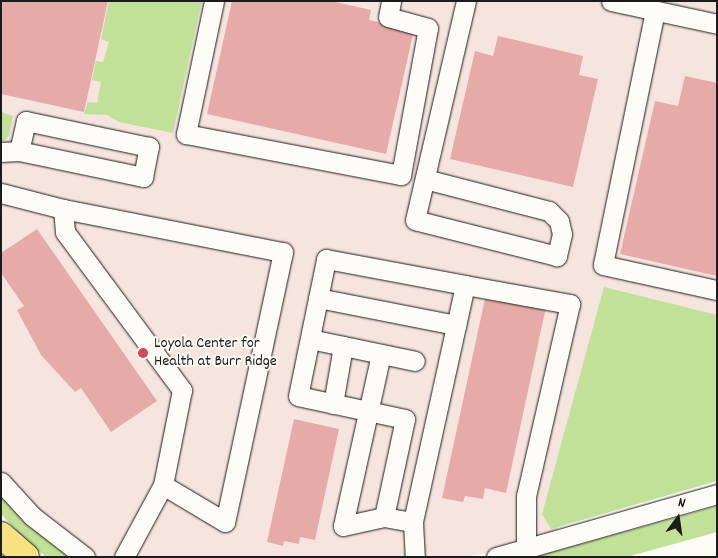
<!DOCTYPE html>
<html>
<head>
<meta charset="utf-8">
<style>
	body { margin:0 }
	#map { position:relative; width:718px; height:558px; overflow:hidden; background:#fdfcf7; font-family:Dekko,sans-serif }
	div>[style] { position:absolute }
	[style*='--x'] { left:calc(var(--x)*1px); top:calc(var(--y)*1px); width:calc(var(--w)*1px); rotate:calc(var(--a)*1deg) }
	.built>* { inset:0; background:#f6e4df }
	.green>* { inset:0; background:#c1e098 }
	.building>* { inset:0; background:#e6aba8 }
	.roads { filter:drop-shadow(0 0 1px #1c1c1c) drop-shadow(0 0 1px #1c1c1c) }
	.minor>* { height:19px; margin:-9.5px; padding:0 9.5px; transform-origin:9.5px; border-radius:9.5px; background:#fdfcf7 }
	.highway>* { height:26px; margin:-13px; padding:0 13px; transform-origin:13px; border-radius:13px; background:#f7e281 }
	.dots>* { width:14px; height:14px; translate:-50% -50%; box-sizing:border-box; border:2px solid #fdfcf7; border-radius:50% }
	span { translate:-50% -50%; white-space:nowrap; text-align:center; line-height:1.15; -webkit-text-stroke:4px #fdfcf7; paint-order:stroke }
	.poi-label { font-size:16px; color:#1c1c1c }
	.left { translate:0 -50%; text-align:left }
	.frame { position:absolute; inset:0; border:2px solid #1c1c1c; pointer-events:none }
	.north { position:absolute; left:653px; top:493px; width:50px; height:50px; -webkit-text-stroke:4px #fdfcf7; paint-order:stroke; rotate:14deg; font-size:14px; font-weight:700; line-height:20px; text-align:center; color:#1c1c1c }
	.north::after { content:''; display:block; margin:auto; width:18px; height:22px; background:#1c1c1c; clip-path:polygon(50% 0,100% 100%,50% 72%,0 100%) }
</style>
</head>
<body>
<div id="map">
	<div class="built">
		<i style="clip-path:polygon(1px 1px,717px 1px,717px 316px,604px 292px,557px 533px,470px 557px,98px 557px,66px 536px,1px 473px)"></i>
	</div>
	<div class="green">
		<i style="clip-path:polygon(109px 1px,202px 1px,173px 133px,119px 122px,107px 115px,84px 114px,88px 102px,97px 103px,101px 82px,92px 80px,96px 61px,103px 62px,109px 42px,101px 39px)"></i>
		<i style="clip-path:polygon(1px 112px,13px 116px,9px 136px,1px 144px)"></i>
		<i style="clip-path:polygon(604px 287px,717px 315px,717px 481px,551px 529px,542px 514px)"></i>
		<i style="clip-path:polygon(1px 492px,73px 557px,46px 557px,27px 542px,1px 514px)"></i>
		<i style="clip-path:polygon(717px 506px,717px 532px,627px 557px,534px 557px)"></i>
	</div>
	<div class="building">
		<i style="clip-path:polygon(1px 1px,108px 1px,84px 112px,1px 94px)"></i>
		<i style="clip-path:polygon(232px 1px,331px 1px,371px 10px,369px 20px,414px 30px,386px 154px,207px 114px)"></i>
		<i style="clip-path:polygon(498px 36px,583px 56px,579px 75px,598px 79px,573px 187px,450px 159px,475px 51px,493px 56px)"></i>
		<i style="clip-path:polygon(685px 76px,717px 83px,717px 276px,620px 254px,655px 101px,678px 106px)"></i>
		<i style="clip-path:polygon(37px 229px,157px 401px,111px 432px,81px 388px,75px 392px,41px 355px,17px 310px,24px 306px,1px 273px,1px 253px)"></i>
		<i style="clip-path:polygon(486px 294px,546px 307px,506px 493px,485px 488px,483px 499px,465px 496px,463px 502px,442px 498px)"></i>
		<i style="clip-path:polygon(294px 419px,339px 429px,315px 540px,300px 537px,299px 544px,284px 541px,283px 546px,267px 542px)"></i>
	</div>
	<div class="roads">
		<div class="minor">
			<i style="--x:214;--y:1;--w:136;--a:101.9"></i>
			<i style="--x:186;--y:134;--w:219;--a:10.8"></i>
			<i style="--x:401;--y:175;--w:149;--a:-79.6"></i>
			<i style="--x:428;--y:28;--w:41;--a:-164.6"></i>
			<i style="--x:388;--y:17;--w:16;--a:-79"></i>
			<i style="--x:611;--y:1;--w:108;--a:12.2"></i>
			<i style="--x:655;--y:11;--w:259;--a:101.6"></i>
			<i style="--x:603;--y:265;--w:117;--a:12.4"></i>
			<i style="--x:1;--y:152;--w:18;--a:-3"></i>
			<i style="--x:19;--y:151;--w:127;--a:11.8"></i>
			<i style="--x:143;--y:177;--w:31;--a:-79"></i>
			<i style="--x:149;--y:147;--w:126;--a:-168.1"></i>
			<i style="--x:26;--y:121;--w:31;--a:103"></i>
			<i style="--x:425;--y:179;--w:128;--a:14.5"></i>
			<i style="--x:549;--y:211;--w:14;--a:45"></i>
			<i style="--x:559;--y:221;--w:13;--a:77"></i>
			<i style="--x:562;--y:234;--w:23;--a:103"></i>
			<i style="--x:557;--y:256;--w:146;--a:-165.8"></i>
			<i style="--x:415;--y:220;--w:225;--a:-76.9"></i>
			<i style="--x:1;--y:193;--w:64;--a:14.5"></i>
			<i style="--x:63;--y:209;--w:23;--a:85"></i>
			<i style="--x:65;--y:232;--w:197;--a:53.5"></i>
			<i style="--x:182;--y:390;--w:97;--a:101.3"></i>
			<i style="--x:163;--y:485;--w:82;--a:118.4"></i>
			<i style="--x:63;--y:209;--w:224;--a:11.1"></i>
			<i style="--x:283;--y:252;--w:276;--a:102.1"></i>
			<i style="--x:225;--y:522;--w:72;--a:-149.2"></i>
			<i style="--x:465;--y:285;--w:107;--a:10.3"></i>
			<i style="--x:570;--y:304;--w:197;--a:102.9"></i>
			<i style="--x:526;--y:496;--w:52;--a:90"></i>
			<i style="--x:318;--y:298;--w:141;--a:11.1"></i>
			<i style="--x:310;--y:339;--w:107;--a:11.8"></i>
			<i style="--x:381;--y:354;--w:176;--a:102.5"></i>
			<i style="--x:343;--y:526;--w:42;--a:-12.4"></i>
			<i style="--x:384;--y:517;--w:29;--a:10"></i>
			<i style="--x:333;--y:404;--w:59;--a:-80.2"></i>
			<i style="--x:1;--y:482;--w:46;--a:47.6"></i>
			<i style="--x:32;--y:516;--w:67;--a:37.7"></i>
			<i style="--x:384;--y:517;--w:100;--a:-77.9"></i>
			<i style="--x:405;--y:419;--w:109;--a:-167.9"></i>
			<i style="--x:298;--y:396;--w:140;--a:-78.4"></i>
			<i style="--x:326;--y:259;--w:141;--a:10.6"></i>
			<i style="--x:465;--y:285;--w:243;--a:102.4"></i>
			<i style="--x:413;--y:522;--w:35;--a:87"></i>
			<i style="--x:496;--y:557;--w:230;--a:-15.9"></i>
		</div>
		<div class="highway">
			<i style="--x:1;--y:535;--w:33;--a:41"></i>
		</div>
	</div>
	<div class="dots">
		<i style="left:143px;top:353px;background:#d1495b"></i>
	</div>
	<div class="poi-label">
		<span class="left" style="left:154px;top:353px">Loyola Center for<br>Health at Burr Ridge</span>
	</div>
	<div class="frame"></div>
	<div class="north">N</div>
</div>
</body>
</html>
